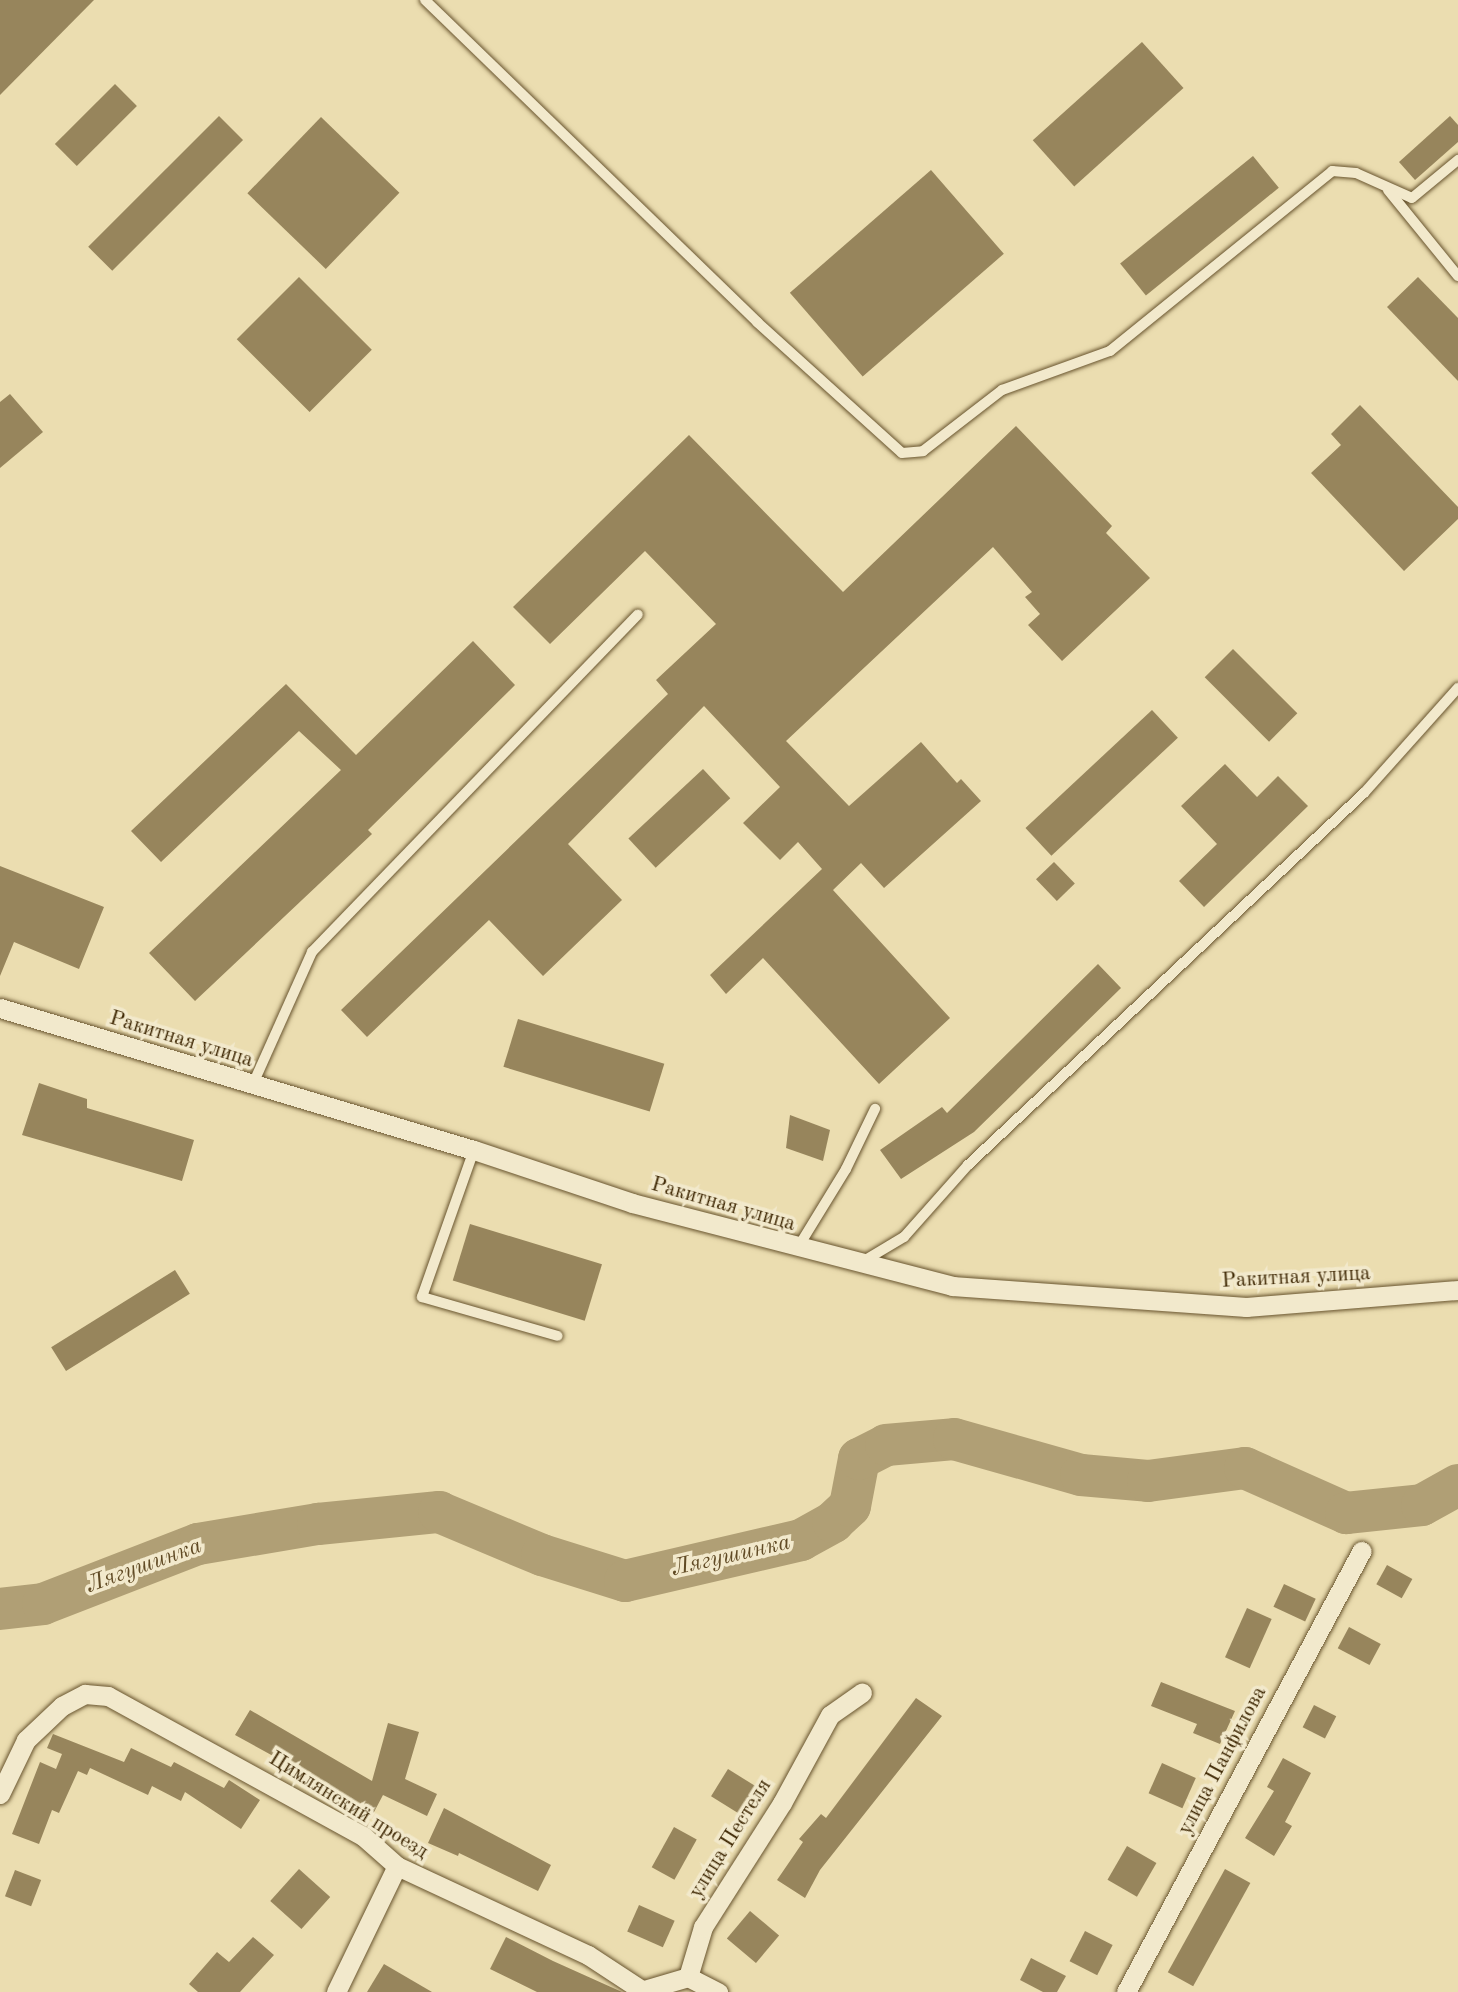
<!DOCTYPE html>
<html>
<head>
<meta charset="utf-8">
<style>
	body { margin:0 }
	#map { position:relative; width:1458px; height:1992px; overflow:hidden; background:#ebddb0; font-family:"Old Standard TT",serif }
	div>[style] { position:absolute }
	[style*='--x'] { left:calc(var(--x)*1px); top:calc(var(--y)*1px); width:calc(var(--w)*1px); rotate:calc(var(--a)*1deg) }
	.river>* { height:42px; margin:-21px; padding:0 21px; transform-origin:21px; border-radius:21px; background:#b09f75 }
	.building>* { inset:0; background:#97855c; transform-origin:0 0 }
	.roads { filter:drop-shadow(0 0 2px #68542e) drop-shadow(0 0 2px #68542e) }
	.service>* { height:10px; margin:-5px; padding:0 5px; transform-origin:5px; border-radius:5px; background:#f2e9cc }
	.minor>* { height:19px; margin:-9.5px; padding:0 9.5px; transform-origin:9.5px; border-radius:9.5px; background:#f2e9cc }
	span { translate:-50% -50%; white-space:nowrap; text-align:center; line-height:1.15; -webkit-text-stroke:7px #f2e9cc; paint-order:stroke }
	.street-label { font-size:21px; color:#3d2602 }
	.water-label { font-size:23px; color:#604a24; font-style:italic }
</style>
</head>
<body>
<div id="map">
	<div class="river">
		<i style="--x:0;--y:1609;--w:43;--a:-6.6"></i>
		<i style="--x:43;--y:1604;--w:166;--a:-21.2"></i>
		<i style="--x:198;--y:1544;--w:122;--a:-9.5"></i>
		<i style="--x:318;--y:1524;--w:122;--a:-5.7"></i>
		<i style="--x:439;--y:1512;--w:112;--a:22.7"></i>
		<i style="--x:542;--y:1555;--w:87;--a:17.4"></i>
		<i style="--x:625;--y:1581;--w:181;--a:-13.1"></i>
		<i style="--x:801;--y:1540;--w:37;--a:-29"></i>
		<i style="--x:833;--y:1522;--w:23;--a:-43"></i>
		<i style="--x:850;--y:1506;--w:48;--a:-79.2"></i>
		<i style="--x:859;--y:1459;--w:30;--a:-27"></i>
		<i style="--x:886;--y:1445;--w:68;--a:-5"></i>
		<i style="--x:954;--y:1439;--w:132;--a:15.8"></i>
		<i style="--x:1081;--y:1475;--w:67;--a:5.1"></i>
		<i style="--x:1148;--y:1481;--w:98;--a:-7.6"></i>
		<i style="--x:1245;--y:1468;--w:111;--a:24"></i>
		<i style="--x:1346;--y:1513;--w:76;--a:-6"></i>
		<i style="--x:1422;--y:1505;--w:41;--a:-29.1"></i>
	</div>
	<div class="building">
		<i style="clip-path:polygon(0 0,94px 0,0 95px)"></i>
		<i style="left:1142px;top:42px;width:62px;height:147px;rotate:48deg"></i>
		<i style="left:115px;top:84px;width:31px;height:85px;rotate:45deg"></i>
		<i style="left:219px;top:116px;width:34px;height:185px;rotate:45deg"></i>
		<i style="clip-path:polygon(1450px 116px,1458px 125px,1458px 142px,1415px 180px,1399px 162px)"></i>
		<i style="left:321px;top:117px;width:109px;height:106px;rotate:44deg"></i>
		<i style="left:1253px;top:156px;width:41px;height:171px;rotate:51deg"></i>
		<i style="left:931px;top:170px;width:111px;height:187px;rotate:49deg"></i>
		<i style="left:299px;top:277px;width:103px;height:88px;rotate:45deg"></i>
		<i style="clip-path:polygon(1418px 277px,1458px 318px,1458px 381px,1387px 307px)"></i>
		<i style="clip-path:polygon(10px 394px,43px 432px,0 468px,0 402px)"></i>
		<i style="clip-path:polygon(1360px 405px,1458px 507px,1458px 519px,1404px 571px,1311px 473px,1341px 445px,1331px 434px)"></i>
		<i style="clip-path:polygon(1016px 426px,1112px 526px,1106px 533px,1150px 578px,1062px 661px,1028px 625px,1040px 614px,1025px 597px,1032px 592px,993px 547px,786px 741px,849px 806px,921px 742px,957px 783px,961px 779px,981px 801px,884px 888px,861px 863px,833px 890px,950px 1018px,879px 1084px,763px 958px,726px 994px,710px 975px,822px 869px,798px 842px,780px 860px,743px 823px,780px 787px,704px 706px,568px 844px,622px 900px,543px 976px,489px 920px,367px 1037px,341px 1010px,668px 694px,656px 680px,716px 624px,645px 551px,550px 644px,513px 607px,689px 435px,843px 592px)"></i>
		<i style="clip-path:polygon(473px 641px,515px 685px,368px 830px,372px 834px,195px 1001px,149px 953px,341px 770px,299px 731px,161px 862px,131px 831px,286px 684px,356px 755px)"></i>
		<i style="left:1233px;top:649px;width:91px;height:40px;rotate:45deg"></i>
		<i style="left:1152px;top:710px;width:38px;height:173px;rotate:47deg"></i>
		<i style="clip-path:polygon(1225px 764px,1257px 797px,1278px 776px,1308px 806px,1204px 907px,1179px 881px,1217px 844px,1181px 806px)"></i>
		<i style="left:703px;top:769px;width:40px;height:102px;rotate:47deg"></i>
		<i style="left:1054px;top:862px;width:30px;height:25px;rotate:46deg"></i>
		<i style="clip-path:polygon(0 866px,104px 907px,79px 969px,14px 942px,0 976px)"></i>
		<i style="clip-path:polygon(1098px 964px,1121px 988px,974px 1132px,901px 1179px,880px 1150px,942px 1107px,947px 1113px)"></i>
		<i style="left:518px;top:1019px;width:153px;height:50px;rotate:17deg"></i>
		<i style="clip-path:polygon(39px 1083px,87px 1099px,87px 1108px,194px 1140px,182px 1181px,22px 1135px)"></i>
		<i style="clip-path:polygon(790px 1115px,830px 1130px,823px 1161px,786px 1148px)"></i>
		<i style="left:470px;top:1224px;width:138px;height:59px;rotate:17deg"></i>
		<i style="left:175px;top:1270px;width:28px;height:146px;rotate:58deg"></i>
		<i style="left:1387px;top:1565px;width:29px;height:22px;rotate:29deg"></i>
		<i style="left:1284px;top:1584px;width:35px;height:25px;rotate:25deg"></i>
		<i style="left:1247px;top:1608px;width:27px;height:54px;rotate:24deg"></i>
		<i style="left:1349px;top:1627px;width:36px;height:24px;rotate:28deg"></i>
		<i style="clip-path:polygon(1161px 1682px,1235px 1711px,1220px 1744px,1193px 1733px,1197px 1724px,1151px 1706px)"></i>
		<i style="clip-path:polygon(916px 1698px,942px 1716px,820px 1870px,805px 1898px,777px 1880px,803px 1842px,799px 1839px,821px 1814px,826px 1818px)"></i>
		<i style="left:1314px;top:1705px;width:25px;height:25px;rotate:27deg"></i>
		<i style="clip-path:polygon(250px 1710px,372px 1781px,388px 1723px,419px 1732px,405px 1779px,437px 1794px,427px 1816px,383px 1795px,373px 1814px,293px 1773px,295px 1768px,235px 1735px)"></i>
		<i style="clip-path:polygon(53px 1734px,124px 1762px,131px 1748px,171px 1767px,174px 1762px,224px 1788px,229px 1780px,260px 1800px,241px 1829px,185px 1792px,181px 1801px,152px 1786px,148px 1795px,90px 1768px,87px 1775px,78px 1771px,59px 1813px,52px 1810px,39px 1844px,12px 1834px,40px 1762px,56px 1769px,62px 1754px,47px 1748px)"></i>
		<i style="clip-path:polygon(1283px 1758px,1311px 1773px,1285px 1822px,1292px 1826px,1274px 1856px,1245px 1838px,1274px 1791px,1267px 1787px)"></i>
		<i style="left:1162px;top:1763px;width:37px;height:33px;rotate:24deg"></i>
		<i style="left:728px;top:1769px;width:36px;height:32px;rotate:32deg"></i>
		<i style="clip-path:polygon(444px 1808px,551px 1865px,538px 1891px,459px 1853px,458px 1856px,428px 1843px)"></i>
		<i style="left:674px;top:1827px;width:26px;height:46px;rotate:29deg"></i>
		<i style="left:1127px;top:1846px;width:34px;height:39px;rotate:30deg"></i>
		<i style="left:299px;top:1869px;width:42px;height:43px;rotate:42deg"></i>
		<i style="left:1225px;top:1869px;width:29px;height:118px;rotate:29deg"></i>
		<i style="left:15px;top:1870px;width:28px;height:28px;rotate:21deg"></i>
		<i style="left:639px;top:1905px;width:39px;height:29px;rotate:24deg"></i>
		<i style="left:750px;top:1911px;width:38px;height:36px;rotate:40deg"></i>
		<i style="left:1085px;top:1931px;width:31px;height:34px;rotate:27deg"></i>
		<i style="clip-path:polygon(253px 1937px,274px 1955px,240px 1992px,198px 1992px,189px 1984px,217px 1952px,229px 1962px)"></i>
		<i style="clip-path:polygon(506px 1937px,553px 1961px,622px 1992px,537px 1992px,490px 1969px)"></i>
		<i style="clip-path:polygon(1031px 1958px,1066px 1976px,1057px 1992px,1043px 1992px,1020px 1980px)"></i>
		<i style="clip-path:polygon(384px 1964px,432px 1992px,367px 1992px)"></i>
	</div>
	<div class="roads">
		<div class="service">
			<i style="--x:425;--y:0;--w:463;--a:44.1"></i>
			<i style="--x:757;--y:322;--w:195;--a:42.1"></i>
			<i style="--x:902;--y:453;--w:21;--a:-5"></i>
			<i style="--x:923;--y:451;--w:100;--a:-37.7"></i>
			<i style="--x:1002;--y:390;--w:115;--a:-19.9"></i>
			<i style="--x:1110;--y:351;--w:286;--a:-39"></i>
			<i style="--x:1332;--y:171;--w:24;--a:5"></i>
			<i style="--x:1356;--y:173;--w:61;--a:24.1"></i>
			<i style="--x:1412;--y:198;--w:60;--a:-39.6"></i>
			<i style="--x:1388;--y:190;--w:111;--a:50.9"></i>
			<i style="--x:253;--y:1084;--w:145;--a:-65.9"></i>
			<i style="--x:312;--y:952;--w:469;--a:-46"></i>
			<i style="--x:474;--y:1150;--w:156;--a:109.5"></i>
			<i style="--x:422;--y:1297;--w:141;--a:16"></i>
			<i style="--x:797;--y:1249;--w:94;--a:-58.5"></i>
			<i style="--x:846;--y:1169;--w:67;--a:-64.2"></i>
			<i style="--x:862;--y:1262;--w:49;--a:-30.8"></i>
			<i style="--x:904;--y:1237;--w:96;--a:-48.4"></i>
			<i style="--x:968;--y:1165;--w:543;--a:-43.21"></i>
			<i style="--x:1364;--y:793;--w:141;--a:-48.2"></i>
		</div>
		<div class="minor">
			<i style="--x:0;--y:1008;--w:495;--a:16.7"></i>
			<i style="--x:474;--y:1150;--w:167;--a:18.5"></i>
			<i style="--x:632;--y:1203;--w:331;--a:14.5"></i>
			<i style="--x:952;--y:1286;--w:295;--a:4.1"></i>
			<i style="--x:1246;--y:1307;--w:213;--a:-4.6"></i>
			<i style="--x:0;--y:1794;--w:60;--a:-64.3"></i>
			<i style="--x:26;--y:1740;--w:50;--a:-43.4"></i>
			<i style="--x:62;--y:1706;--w:26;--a:-28"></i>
			<i style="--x:85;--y:1694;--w:23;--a:5"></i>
			<i style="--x:108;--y:1696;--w:291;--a:28.8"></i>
			<i style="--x:363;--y:1836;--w:45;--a:41.4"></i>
			<i style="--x:397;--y:1866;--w:211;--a:25"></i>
			<i style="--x:588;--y:1955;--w:62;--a:33.2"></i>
			<i style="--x:688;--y:1977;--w:34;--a:27"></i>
			<i style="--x:336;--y:1992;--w:140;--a:-64.2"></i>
			<i style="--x:637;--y:1992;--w:53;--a:-16.4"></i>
			<i style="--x:688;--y:1977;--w:52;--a:-73.3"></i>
			<i style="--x:703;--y:1927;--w:147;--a:-57.5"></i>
			<i style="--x:782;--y:1803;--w:100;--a:-61.4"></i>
			<i style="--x:830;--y:1715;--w:39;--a:-35"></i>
			<i style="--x:1126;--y:1992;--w:500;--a:-61.9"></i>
		</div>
	</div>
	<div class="street-label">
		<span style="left:181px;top:1040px;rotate:17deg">Ракитная улица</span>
		<span style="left:723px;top:1205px;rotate:16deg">Ракитная улица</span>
		<span style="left:1296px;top:1278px;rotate:-3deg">Ракитная улица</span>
		<span style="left:1223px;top:1761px;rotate:-62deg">улица Панфилова</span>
		<span style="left:348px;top:1806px;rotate:32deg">Цимлянский проезд</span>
		<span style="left:731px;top:1839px;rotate:-58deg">улица Пестеля</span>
	</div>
	<div class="water-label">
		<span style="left:731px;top:1556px;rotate:-13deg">Лягушинка</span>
		<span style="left:144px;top:1566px;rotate:-20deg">Лягушинка</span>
	</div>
</div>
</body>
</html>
